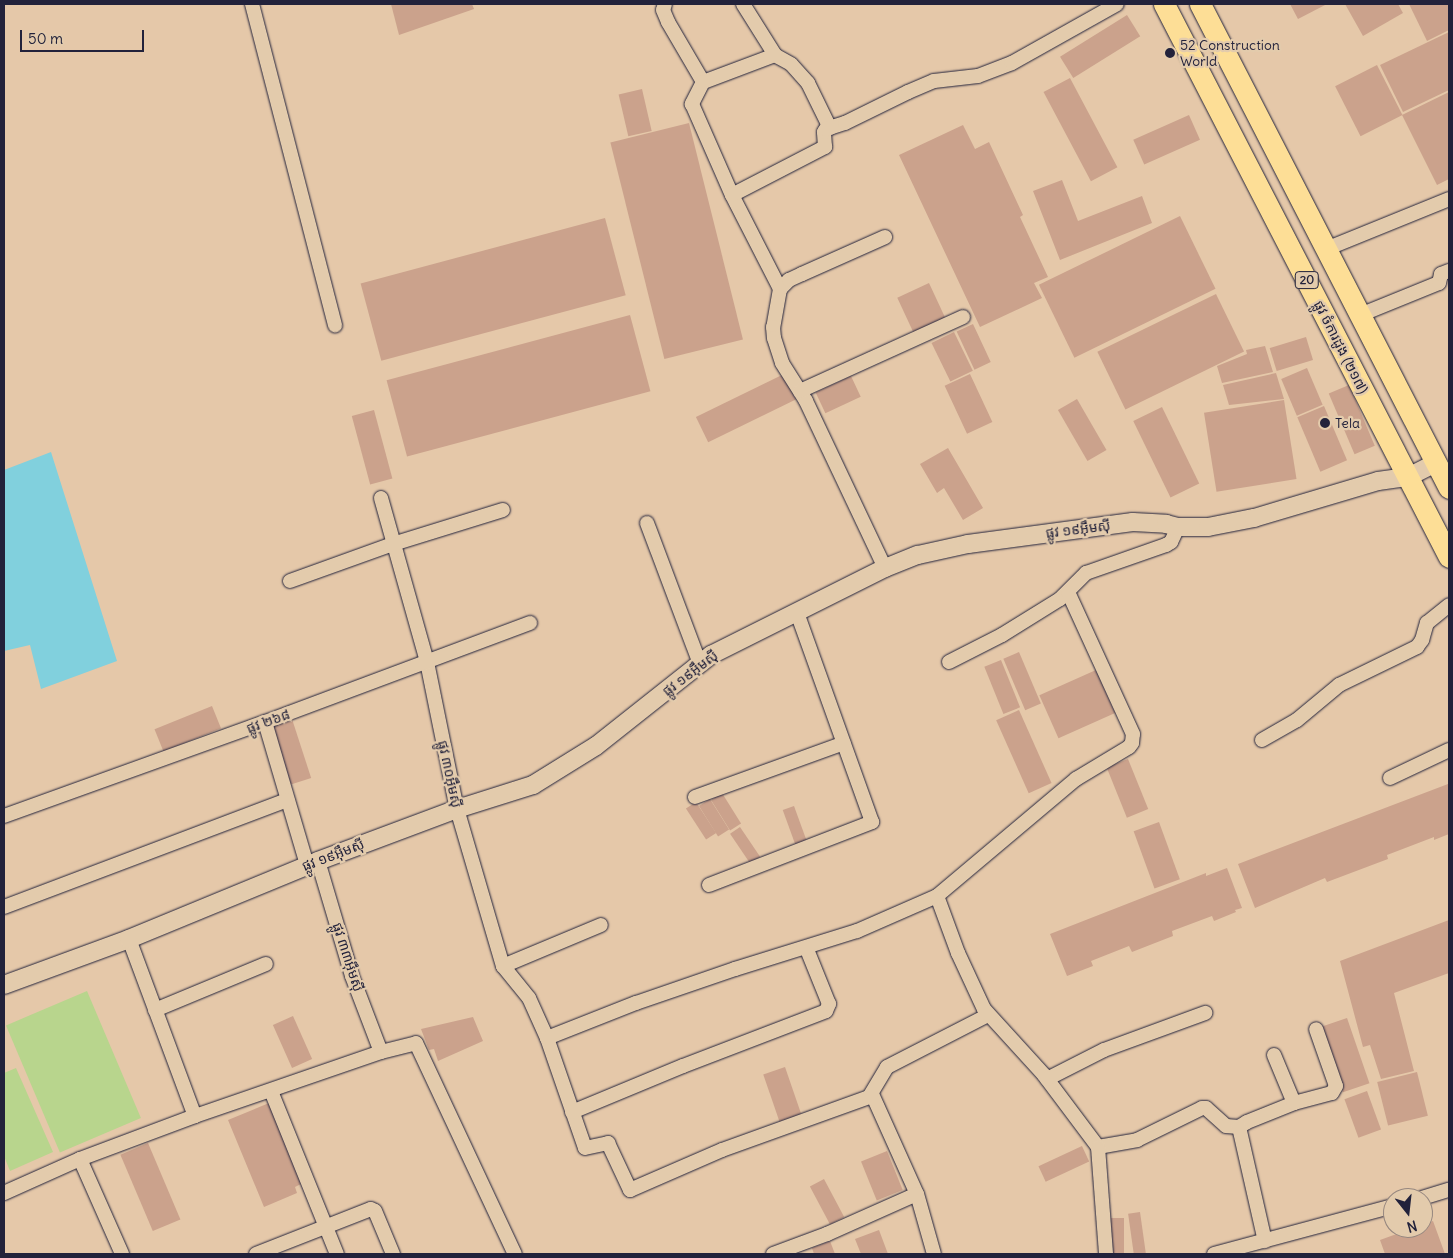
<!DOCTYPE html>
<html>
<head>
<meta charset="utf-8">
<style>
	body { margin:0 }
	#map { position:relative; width:1453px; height:1258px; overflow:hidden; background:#e5c8a9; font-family:Delius,"Noto Sans Khmer",sans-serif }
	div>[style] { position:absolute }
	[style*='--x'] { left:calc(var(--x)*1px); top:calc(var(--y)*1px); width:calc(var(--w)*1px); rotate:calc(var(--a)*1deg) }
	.green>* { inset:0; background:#b8d58d; transform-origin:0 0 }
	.water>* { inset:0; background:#81d0dd }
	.building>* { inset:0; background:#cba28c; transform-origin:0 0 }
	.roads { filter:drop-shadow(0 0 1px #22223b) drop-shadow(0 0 1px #22223b) }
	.minor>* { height:14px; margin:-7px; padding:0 7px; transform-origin:7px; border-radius:7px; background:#e3cbac }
	.tertiary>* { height:18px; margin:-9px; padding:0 9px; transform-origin:9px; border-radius:9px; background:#e3cbac }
	.primary>* { height:21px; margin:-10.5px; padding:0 10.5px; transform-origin:10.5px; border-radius:10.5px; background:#fdde96 }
	.dots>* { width:14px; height:14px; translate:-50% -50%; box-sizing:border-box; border:2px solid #e3cbac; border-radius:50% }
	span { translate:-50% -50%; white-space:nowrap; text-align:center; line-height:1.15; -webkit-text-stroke:4.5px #e3cbac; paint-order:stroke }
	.shield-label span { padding:1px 4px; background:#e3cbac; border:1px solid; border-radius:4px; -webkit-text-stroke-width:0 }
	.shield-label { font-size:12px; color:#22223b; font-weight:700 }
	.poi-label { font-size:14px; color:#22223b }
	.left { translate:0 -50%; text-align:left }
	.street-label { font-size:14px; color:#22223b }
	.frame { position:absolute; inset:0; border:5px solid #22223b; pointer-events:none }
	.north { position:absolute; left:1383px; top:1188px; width:50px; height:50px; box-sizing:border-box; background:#e3cbac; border:1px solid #96877f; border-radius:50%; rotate:164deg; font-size:14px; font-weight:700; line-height:20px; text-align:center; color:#22223b }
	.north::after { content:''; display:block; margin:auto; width:18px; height:22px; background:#22223b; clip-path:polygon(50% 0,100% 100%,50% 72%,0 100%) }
	.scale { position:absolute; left:20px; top:30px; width:124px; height:22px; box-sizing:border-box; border:2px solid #22223b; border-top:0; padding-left:6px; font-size:15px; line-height:18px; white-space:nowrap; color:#22223b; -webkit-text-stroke:4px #e3cbac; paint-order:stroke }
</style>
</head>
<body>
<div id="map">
	<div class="green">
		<i style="left:87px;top:991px;width:138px;height:88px;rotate:67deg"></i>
		<i style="clip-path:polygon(16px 1068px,53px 1152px,10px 1171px,4px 1156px,4px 1073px)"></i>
	</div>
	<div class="water">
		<i style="clip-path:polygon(51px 452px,117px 661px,41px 689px,30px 645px,4px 651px,4px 470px)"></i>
	</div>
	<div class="building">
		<i style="clip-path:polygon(391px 4px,472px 4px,474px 9px,399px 35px)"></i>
		<i style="clip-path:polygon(1290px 4px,1327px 4px,1298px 19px)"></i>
		<i style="clip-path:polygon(1345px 4px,1398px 4px,1403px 13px,1363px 36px)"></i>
		<i style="clip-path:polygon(1409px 4px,1449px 4px,1449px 30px,1427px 41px)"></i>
		<i style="left:1127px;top:15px;width:25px;height:79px;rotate:58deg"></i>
		<i style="clip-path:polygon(1449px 32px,1449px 90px,1403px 112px,1380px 65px)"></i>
		<i style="left:1377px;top:65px;width:56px;height:47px;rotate:63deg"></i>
		<i style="left:1070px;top:78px;width:101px;height:30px;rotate:62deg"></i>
		<i style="left:642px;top:89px;width:43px;height:24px;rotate:77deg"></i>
		<i style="clip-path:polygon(1449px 92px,1449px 179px,1437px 185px,1402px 115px)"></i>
		<i style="left:1189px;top:115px;width:27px;height:61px;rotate:66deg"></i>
		<i style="left:689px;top:123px;width:223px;height:81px;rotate:76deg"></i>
		<i style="clip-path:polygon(963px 125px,975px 149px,989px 142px,1023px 215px,1020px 217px,1048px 277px,1034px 283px,1042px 298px,980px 327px,899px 155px)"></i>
		<i style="clip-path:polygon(1062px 180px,1078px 221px,1142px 196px,1152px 223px,1060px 260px,1033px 191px)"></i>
		<i style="left:1180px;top:216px;width:81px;height:157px;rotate:64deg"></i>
		<i style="left:605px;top:218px;width:80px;height:253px;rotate:75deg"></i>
		<i style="left:929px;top:283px;width:38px;height:35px;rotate:65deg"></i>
		<i style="left:1216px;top:294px;width:64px;height:132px;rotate:64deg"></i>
		<i style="left:630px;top:315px;width:79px;height:252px;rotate:75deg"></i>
		<i style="left:973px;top:324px;width:42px;height:18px;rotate:65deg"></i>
		<i style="left:954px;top:332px;width:43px;height:25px;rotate:64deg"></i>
		<i style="left:1306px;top:337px;width:24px;height:38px;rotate:73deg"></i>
		<i style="clip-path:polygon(1265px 346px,1273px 372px,1222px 383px,1217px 366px,1247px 354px,1246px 350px)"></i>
		<i style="left:1307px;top:368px;width:40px;height:28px;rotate:67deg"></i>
		<i style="clip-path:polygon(1276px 373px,1284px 399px,1229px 405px,1223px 385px)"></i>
		<i style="left:784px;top:374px;width:28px;height:98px;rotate:64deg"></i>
		<i style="left:970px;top:374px;width:53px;height:28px;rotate:65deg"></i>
		<i style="left:851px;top:376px;width:23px;height:39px;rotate:65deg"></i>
		<i style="left:1349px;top:385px;width:66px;height:22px;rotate:67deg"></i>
		<i style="left:1077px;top:399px;width:59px;height:22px;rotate:60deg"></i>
		<i style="left:1284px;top:400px;width:80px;height:81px;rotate:81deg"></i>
		<i style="left:1324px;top:406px;width:59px;height:29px;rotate:67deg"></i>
		<i style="left:1162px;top:407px;width:85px;height:32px;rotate:64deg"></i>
		<i style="left:374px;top:410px;width:71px;height:23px;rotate:75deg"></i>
		<i style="clip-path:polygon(948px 448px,983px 508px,963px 520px,944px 488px,937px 493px,920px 464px)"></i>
		<i style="left:1019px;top:652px;width:56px;height:17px;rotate:67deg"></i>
		<i style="left:1001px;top:660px;width:51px;height:18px;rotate:68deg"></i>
		<i style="left:1096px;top:670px;width:47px;height:62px;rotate:66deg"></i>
		<i style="left:212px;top:706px;width:24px;height:62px;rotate:68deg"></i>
		<i style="left:1019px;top:710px;width:80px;height:25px;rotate:66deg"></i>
		<i style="left:292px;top:719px;width:62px;height:23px;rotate:72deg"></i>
		<i style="left:1128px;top:759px;width:54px;height:23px;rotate:68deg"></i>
		<i style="clip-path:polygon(1448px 784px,1449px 834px,1434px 840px,1434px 837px,1387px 855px,1388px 859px,1327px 882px,1325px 878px,1255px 908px,1238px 864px)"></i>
		<i style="left:722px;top:793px;width:36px;height:13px;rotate:58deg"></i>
		<i style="left:710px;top:799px;width:36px;height:13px;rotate:58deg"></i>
		<i style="left:696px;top:802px;width:37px;height:12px;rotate:57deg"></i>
		<i style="left:794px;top:806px;width:37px;height:12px;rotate:70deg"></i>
		<i style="left:1159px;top:822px;width:61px;height:27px;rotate:70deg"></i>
		<i style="left:740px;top:827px;width:36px;height:12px;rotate:56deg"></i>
		<i style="clip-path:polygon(1227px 868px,1242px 908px,1235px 910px,1236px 912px,1214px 921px,1212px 916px,1172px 931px,1173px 936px,1132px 952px,1129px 946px,1091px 961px,1093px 966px,1067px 976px,1050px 934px,1206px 873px,1206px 876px)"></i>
		<i style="clip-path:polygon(1449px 920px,1449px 973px,1394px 993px,1414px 1071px,1381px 1079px,1370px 1045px,1363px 1047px,1340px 961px)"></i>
		<i style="left:293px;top:1016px;width:47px;height:22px;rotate:66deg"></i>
		<i style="clip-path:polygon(473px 1017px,483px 1041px,438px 1061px,434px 1049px,429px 1050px,421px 1029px)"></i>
		<i style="left:1347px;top:1018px;width:69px;height:28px;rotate:71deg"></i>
		<i style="left:785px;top:1067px;width:50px;height:23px;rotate:71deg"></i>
		<i style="left:1417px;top:1072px;width:45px;height:41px;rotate:76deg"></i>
		<i style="left:1367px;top:1091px;width:41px;height:24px;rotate:70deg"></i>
		<i style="clip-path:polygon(269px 1103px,303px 1183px,295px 1187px,297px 1193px,264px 1207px,228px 1120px)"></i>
		<i style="left:148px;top:1143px;width:83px;height:30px;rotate:67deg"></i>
		<i style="left:1082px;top:1146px;width:17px;height:48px;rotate:65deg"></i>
		<i style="left:887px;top:1151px;width:42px;height:28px;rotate:68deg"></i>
		<i style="left:824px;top:1179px;width:43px;height:16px;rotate:62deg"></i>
		<i style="left:1140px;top:1212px;width:42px;height:12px;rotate:82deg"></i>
		<i style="left:1110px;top:1218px;width:14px;height:36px"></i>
		<i style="clip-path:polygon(1433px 1221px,1445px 1254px,1385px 1254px,1380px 1240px,1413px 1228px,1423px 1228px,1423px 1224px)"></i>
		<i style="clip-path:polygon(879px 1230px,888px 1254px,861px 1254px,855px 1239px)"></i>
		<i style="clip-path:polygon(830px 1241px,835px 1254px,814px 1254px,812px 1248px)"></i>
	</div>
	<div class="roads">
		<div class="minor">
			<i style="--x:252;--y:4;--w:332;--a:75.5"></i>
			<i style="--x:665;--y:4;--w:6;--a:108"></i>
			<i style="--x:663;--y:10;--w:13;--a:67"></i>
			<i style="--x:668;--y:22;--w:69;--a:59.7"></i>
			<i style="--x:743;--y:4;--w:60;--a:57.9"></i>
			<i style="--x:830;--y:128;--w:50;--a:-116.1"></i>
			<i style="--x:808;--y:83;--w:25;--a:-132"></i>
			<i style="--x:791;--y:64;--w:18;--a:-151"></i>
			<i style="--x:775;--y:55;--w:77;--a:159.4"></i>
			<i style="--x:703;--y:82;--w:25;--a:117"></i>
			<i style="--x:692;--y:104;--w:99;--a:66.3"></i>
			<i style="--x:732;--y:195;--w:106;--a:62.9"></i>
			<i style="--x:780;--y:289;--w:39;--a:100"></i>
			<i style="--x:773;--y:327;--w:11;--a:85"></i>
			<i style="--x:774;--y:338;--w:26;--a:72"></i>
			<i style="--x:782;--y:363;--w:45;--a:57.7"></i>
			<i style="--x:806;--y:401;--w:185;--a:64.7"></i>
			<i style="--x:732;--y:195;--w:105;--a:-27.3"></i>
			<i style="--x:825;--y:147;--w:15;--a:-94"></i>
			<i style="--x:824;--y:132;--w:4;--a:-56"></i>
			<i style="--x:826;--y:129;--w:20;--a:-18"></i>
			<i style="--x:845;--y:123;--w:70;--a:-26.2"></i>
			<i style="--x:908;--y:92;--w:28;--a:-23"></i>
			<i style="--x:934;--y:81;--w:44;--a:-6.5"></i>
			<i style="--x:978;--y:76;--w:36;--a:-21"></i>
			<i style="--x:1012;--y:63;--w:120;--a:-29.3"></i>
			<i style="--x:1326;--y:249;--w:133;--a:-22.1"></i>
			<i style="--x:780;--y:289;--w:13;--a:-45"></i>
			<i style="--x:789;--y:280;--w:14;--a:-25"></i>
			<i style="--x:802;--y:274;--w:91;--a:-24"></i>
			<i style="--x:1360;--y:315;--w:85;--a:-22.1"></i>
			<i style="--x:1439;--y:283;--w:9;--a:-77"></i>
			<i style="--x:1441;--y:274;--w:9;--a:-21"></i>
			<i style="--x:800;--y:391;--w:179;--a:-24.4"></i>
			<i style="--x:381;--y:498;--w:170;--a:74.3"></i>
			<i style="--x:427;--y:662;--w:150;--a:78.5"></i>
			<i style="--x:457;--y:809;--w:164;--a:73.7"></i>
			<i style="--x:503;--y:966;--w:41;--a:50.9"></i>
			<i style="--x:529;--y:998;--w:44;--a:65.8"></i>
			<i style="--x:547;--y:1038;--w:116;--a:70.9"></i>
			<i style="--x:585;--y:1148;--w:24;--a:-12"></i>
			<i style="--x:608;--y:1143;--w:52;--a:64.9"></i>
			<i style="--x:630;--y:1190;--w:100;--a:-23.5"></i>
			<i style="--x:722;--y:1150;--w:156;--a:-19.8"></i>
			<i style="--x:869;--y:1097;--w:35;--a:-59"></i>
			<i style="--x:887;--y:1067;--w:114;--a:-27.2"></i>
			<i style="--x:647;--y:523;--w:151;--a:69.4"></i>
			<i style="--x:290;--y:581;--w:109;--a:-19.8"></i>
			<i style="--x:393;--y:544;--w:115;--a:-17.2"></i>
			<i style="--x:949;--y:662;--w:59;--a:-27"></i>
			<i style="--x:1002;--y:635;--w:68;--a:-31.8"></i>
			<i style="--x:1060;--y:599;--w:37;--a:-45"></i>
			<i style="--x:1086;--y:573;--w:85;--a:-19.3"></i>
			<i style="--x:1166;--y:545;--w:6;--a:-31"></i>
			<i style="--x:1171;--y:542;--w:17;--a:-65"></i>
			<i style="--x:265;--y:722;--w:149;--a:73.6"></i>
			<i style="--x:1262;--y:740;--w:40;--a:-29.7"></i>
			<i style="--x:1297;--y:720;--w:55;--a:-39.8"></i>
			<i style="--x:1339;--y:685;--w:87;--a:-26"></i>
			<i style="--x:1417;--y:647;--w:9;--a:-54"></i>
			<i style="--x:1422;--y:640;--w:18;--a:-74"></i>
			<i style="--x:1427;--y:623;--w:28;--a:-39"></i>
			<i style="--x:1390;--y:778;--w:65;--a:-25.4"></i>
			<i style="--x:695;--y:797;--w:158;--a:-19.9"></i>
			<i style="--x:4;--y:816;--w:277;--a:-19.8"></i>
			<i style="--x:265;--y:722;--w:283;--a:-20.5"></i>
			<i style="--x:318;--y:861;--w:120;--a:73.5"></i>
			<i style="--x:352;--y:976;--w:81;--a:69.1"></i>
			<i style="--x:709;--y:885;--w:175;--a:-21.1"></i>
			<i style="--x:872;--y:822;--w:223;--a:-109.7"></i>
			<i style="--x:937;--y:896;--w:61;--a:69.8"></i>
			<i style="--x:958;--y:953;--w:62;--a:65.1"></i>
			<i style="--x:984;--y:1009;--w:89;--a:47.7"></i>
			<i style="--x:1044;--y:1075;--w:90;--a:53.1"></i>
			<i style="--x:1098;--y:1147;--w:40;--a:-10"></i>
			<i style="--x:1137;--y:1140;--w:72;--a:-26.2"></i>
			<i style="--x:1202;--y:1108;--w:4;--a:0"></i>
			<i style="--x:1206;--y:1108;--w:27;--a:42"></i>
			<i style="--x:1226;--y:1126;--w:13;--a:4"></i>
			<i style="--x:1239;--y:1127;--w:9;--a:-32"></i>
			<i style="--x:1247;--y:1122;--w:51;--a:-22"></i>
			<i style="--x:1294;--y:1103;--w:39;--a:-15"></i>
			<i style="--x:1332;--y:1093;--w:8;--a:-60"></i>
			<i style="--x:1336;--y:1086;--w:60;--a:-109.3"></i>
			<i style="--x:4;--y:907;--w:303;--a:-20.7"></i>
			<i style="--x:129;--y:939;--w:189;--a:69.6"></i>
			<i style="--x:503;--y:966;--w:106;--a:-22.7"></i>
			<i style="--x:155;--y:1010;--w:120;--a:-22.5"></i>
			<i style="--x:547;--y:1038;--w:96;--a:-21.5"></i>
			<i style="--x:636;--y:1003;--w:105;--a:-19"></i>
			<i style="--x:735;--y:969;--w:128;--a:-17.3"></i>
			<i style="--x:857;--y:931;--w:87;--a:-23.6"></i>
			<i style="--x:937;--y:896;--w:182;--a:-40.1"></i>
			<i style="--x:1076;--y:779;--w:62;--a:-31.1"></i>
			<i style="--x:1129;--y:747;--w:5;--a:-53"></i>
			<i style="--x:1132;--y:743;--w:9;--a:-84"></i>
			<i style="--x:1133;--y:734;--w:156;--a:-114.6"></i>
			<i style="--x:1274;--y:1055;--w:52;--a:67.4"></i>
			<i style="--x:1047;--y:1079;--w:64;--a:-27"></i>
			<i style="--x:1104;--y:1050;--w:108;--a:-20.1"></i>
			<i style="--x:271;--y:1091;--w:176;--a:68"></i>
			<i style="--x:872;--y:1094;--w:110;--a:65.8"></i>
			<i style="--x:917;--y:1194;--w:62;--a:74.2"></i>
			<i style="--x:572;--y:1112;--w:120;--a:-22.5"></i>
			<i style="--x:683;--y:1066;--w:153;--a:-21"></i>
			<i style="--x:826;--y:1011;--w:8;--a:-67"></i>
			<i style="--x:829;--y:1004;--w:61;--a:-112"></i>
			<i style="--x:1239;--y:1127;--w:117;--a:77.2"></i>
			<i style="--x:1098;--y:1147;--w:107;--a:85.7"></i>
			<i style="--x:80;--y:1159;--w:104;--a:66.1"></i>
			<i style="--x:4;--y:1193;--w:83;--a:-24.1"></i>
			<i style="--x:80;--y:1159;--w:123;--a:-20.5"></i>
			<i style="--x:195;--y:1116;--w:197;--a:-19"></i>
			<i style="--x:381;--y:1052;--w:36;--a:-14"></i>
			<i style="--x:416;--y:1043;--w:233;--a:64.9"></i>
			<i style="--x:1422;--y:1198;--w:28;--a:-17"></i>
			<i style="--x:256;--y:1254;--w:123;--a:-21.4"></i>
			<i style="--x:371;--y:1209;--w:4;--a:27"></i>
			<i style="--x:375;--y:1211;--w:47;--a:67.3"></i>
			<i style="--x:773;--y:1254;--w:58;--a:-20.3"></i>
			<i style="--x:827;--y:1234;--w:98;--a:-24"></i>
			<i style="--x:1214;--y:1254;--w:185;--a:-15"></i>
		</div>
		<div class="tertiary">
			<i style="--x:4;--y:985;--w:133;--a:-20.2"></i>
			<i style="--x:129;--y:939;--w:204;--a:-22.4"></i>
			<i style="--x:318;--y:861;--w:148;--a:-20.5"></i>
			<i style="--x:457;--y:809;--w:80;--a:-17.5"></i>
			<i style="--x:533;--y:785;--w:74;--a:-31.8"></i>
			<i style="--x:596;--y:746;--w:147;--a:-38.4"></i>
			<i style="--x:711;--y:655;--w:195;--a:-26.6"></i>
			<i style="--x:885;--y:568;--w:35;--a:-22"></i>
			<i style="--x:918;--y:555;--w:51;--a:-12.4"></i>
			<i style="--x:968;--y:544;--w:166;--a:-7.6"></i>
			<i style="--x:1133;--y:522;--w:33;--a:3"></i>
			<i style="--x:1166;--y:524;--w:12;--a:14"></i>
			<i style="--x:1178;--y:527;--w:30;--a:0"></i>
			<i style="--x:1208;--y:527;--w:47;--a:-11.1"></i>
			<i style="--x:1254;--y:518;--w:129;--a:-16.6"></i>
			<i style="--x:1378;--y:481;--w:30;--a:-8"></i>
			<i style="--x:1408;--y:477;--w:31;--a:-27"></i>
		</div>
		<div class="primary">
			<i style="--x:1164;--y:4;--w:622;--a:62.73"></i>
			<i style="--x:1200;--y:4;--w:544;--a:62.78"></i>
		</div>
	</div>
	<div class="dots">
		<i style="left:1170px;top:53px;background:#22223b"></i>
		<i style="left:1325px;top:423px;background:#22223b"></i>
	</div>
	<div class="shield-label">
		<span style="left:1307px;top:280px">20</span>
	</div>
	<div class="poi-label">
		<span class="left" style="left:1180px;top:53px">52 Construction<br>World</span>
		<span class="left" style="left:1335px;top:423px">Tela</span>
	</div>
	<div class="street-label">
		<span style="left:1341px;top:347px;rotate:63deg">ផ្លូវ ចំការដូង (២១៧)</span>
		<span style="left:1078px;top:529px;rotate:-7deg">ផ្លូវ ១៩អ៊ឹមស៊ី</span>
		<span style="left:690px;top:673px;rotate:-37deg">ផ្លូវ ១៩អ៊ឹមស៊ី</span>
		<span style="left:268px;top:721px;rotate:-20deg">ផ្លូវ ២៦៨</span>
		<span style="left:450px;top:774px;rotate:78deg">ផ្លូវ ៣០អ៊ឹមស៊ី</span>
		<span style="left:333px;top:855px;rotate:-21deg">ផ្លូវ ១៩អ៊ឹមស៊ី</span>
		<span style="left:348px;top:957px;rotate:72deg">ផ្លូវ ៣៣អ៊ឹមស៊ី</span>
	</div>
	<div class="frame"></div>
	<div class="north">N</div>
	<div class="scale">50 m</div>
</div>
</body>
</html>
